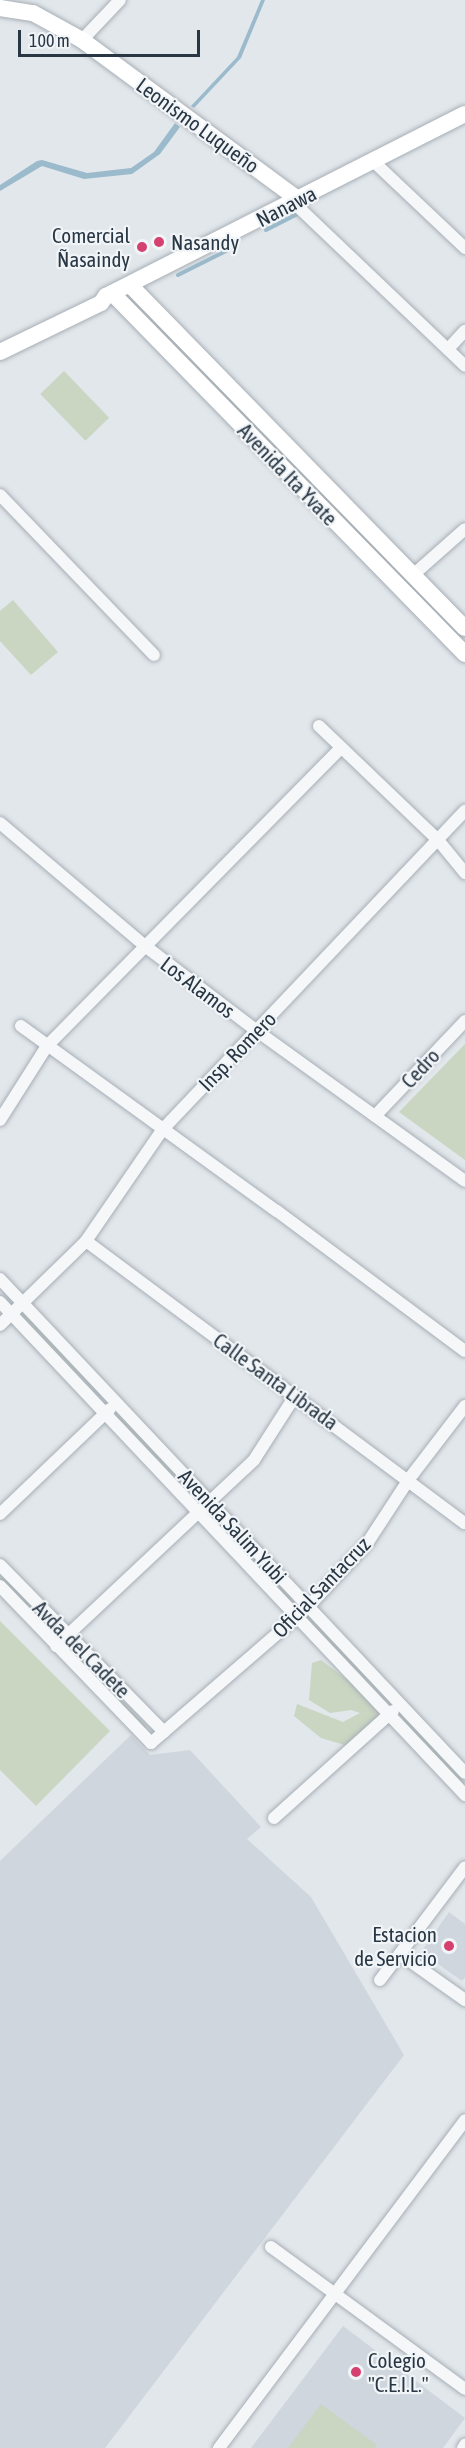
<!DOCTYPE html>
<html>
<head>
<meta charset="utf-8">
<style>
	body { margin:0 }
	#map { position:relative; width:465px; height:2448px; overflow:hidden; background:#e2e7eb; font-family:"Asap Condensed",sans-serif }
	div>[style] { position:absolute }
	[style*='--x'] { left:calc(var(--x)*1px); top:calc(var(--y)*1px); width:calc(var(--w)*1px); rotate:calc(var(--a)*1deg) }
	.built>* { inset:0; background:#cfd6dd }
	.green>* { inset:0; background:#cad5c2; transform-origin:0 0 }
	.water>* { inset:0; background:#9bbacc }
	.stream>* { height:4px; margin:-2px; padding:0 2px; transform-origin:2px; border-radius:2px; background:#9bbacc }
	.roads { filter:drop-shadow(0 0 2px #a7afb6) drop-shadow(0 0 2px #a7afb6) }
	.street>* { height:12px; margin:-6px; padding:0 6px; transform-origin:6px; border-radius:6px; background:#f5f7f9 }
	.secondary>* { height:16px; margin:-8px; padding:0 8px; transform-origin:8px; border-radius:8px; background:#fff }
	.dots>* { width:16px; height:16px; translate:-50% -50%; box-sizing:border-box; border:3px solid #f1f5f8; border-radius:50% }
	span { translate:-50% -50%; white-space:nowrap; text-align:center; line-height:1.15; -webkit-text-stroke:4.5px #f1f5f8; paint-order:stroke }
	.street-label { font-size:21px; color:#293744 }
	.poi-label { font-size:21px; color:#293744 }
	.right { translate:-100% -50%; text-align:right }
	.left { translate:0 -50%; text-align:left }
	.scale { position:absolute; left:18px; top:30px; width:182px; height:27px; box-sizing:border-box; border:3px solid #293744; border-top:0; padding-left:8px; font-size:18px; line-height:21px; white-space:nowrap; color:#293744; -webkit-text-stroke:4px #f1f5f8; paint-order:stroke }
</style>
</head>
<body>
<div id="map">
	<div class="built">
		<i style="clip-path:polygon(131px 1735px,150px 1755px,190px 1750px,261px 1827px,247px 1839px,311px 1897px,404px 2055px,105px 2448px,0 2448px,0 1861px)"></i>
		<i style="clip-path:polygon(449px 1912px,465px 1924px,465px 1977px,462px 1981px,421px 1952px)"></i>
		<i style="clip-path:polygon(343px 2326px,465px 2418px,443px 2448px,251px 2448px)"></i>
	</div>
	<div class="green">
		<i style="clip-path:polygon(150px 319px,153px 319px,416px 588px,415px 591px)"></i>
		<i style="left:64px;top:371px;width:65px;height:33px;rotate:46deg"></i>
		<i style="clip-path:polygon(13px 600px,58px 652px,31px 675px,0 641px,0 611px)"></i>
		<i style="clip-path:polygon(465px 1044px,465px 1160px,399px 1112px)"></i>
		<i style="clip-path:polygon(24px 1314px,101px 1396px,101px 1398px,22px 1316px)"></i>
		<i style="clip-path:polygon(119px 1415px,196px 1497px,196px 1499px,117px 1417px)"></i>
		<i style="clip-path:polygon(212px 1514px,291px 1598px,290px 1600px,210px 1516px)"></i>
		<i style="clip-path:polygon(0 1572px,57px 1632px,56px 1636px,0 1579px)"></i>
		<i style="clip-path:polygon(308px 1615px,387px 1700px,387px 1701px,305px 1616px)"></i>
		<i style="clip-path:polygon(0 1621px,110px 1731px,36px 1806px,0 1770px)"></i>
		<i style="clip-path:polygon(71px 1647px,146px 1726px,146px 1728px,145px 1730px,67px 1648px)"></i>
		<i style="clip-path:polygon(321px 1660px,370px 1697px,379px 1711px,376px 1721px,351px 1747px,321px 1738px,294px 1716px,297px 1704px,343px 1722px,360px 1713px,351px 1710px,330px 1713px,309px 1700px,312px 1663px)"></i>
		<i style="left:405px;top:1718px;width:88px;height:3px;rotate:47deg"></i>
		<i style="clip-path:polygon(321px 2404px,377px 2445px,375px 2448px,288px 2448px)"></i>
	</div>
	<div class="water">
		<i style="clip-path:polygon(261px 0,265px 0,241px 58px,194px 108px,191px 106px,237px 57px)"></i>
		<i style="clip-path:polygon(175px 123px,180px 127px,160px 154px,132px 174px,84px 179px,42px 166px,0 191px,0 185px,37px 161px,42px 160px,87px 173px,131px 168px,154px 152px)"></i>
	</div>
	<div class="stream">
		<i style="--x:266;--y:230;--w:36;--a:-27"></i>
		<i style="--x:178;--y:275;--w:56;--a:-26.6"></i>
	</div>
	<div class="roads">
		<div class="street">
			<i style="--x:82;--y:40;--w:55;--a:-46.5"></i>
			<i style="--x:373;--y:161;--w:127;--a:43.4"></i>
			<i style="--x:294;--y:203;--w:236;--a:43.6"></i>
			<i style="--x:448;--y:349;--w:25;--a:-47"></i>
			<i style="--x:0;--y:495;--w:222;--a:46.1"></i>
			<i style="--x:413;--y:575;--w:69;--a:-41.5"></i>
			<i style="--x:319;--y:726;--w:165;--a:43.8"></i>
			<i style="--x:438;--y:840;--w:43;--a:50.7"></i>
			<i style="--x:0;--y:823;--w:190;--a:40.3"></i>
			<i style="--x:145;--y:946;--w:141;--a:37.2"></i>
			<i style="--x:257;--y:1031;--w:256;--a:35.8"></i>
			<i style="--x:21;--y:1026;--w:316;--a:35.9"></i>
			<i style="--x:277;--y:1211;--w:234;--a:36.7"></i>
			<i style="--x:375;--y:1116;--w:131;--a:-46.5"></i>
			<i style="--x:0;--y:1120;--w:88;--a:-57.6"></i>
			<i style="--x:47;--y:1046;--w:417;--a:-45.4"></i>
			<i style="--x:86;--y:1241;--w:472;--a:36.7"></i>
			<i style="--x:0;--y:1279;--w:678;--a:46.73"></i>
			<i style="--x:0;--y:1302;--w:678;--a:46.67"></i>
			<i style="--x:0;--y:1325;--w:120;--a:-44.3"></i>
			<i style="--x:86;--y:1241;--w:136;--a:-55.5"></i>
			<i style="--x:163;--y:1129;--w:439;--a:-46.5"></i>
			<i style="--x:0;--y:1514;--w:152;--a:-43.7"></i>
			<i style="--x:0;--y:1565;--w:234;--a:45.5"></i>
			<i style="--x:0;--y:1586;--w:218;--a:46.1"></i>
			<i style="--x:151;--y:1743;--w:209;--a:-40.9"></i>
			<i style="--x:309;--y:1606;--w:87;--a:-47.3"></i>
			<i style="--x:368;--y:1542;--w:75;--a:-56.9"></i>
			<i style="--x:409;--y:1479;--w:92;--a:-52.5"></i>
			<i style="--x:56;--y:1646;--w:272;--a:-43.2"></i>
			<i style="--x:254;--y:1460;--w:76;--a:-57.4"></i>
			<i style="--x:274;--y:1818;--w:160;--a:-42"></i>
			<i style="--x:400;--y:1954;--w:80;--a:35.3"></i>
			<i style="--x:380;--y:1980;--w:141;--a:-53"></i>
			<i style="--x:271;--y:2247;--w:240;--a:36.2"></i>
			<i style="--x:219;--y:2448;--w:410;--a:-53.1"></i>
			<i style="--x:463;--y:2448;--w:4;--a:-56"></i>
		</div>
		<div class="secondary">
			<i style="--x:0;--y:8;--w:33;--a:9"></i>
			<i style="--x:33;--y:13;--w:56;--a:28.9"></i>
			<i style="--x:82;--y:40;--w:270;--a:36.4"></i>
			<i style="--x:130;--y:285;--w:479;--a:45.7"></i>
			<i style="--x:112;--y:293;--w:505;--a:45.64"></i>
			<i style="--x:0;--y:352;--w:112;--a:-25.9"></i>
			<i style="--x:101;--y:303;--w:9;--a:-54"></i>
			<i style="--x:106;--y:296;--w:402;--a:-26.9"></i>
		</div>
	</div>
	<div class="dots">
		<i style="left:159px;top:242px;background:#d5416e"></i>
		<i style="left:142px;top:247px;background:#d5416e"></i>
		<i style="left:449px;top:1946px;background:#d5416e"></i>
		<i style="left:356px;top:2372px;background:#d5416e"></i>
	</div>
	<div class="street-label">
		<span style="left:198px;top:125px;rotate:36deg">Leonismo Luqueño</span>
		<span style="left:286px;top:206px;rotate:-27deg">Nanawa</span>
		<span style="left:288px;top:474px;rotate:46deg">Avenida Ita Yvate</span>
		<span style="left:198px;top:987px;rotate:37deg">Los Alamos</span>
		<span style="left:237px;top:1051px;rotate:-46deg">Insp. Romero</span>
		<span style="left:420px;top:1068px;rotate:-47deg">Cedro</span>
		<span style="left:276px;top:1381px;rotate:36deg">Calle Santa Librada</span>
		<span style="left:233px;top:1526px;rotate:47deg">Avenida Salim Yubi</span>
		<span style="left:321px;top:1587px;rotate:-46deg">Oficial Santacruz</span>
		<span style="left:82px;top:1649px;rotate:45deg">Avda. del Cadete</span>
	</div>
	<div class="poi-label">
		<span class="right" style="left:130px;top:247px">Comercial<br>Ñasaindy</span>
		<span class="left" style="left:171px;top:242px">Nasandy</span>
		<span class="right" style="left:437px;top:1946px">Estacion<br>de Servicio</span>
		<span class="left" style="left:368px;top:2372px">Colegio<br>"C.E.I.L."</span>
	</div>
	<div class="scale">100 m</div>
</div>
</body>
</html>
